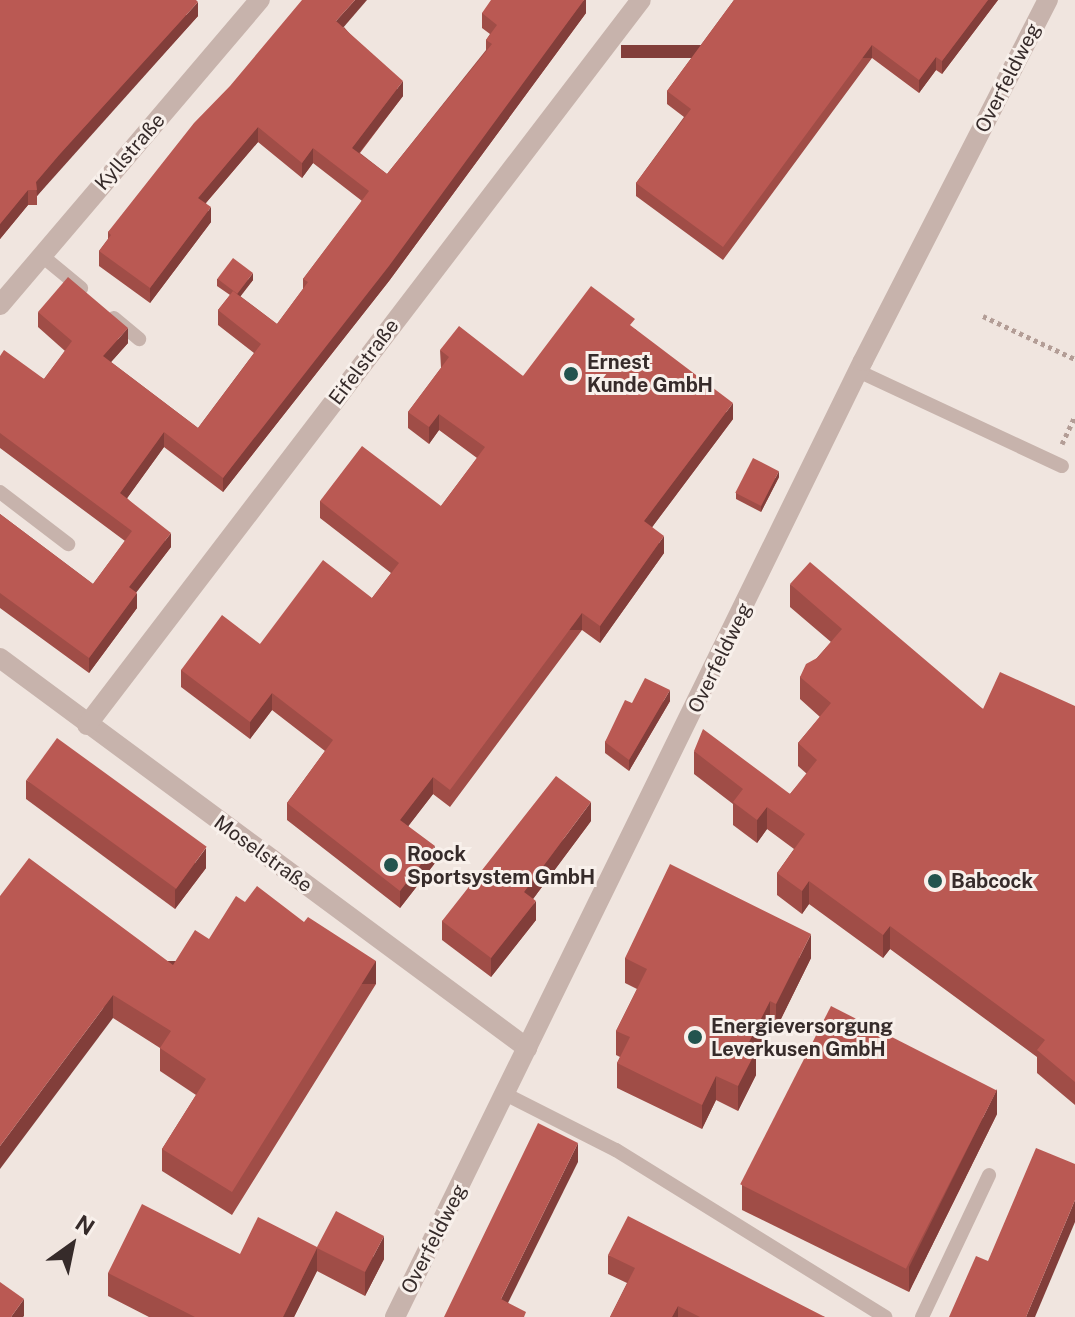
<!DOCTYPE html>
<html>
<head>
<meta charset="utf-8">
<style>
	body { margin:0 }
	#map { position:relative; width:1075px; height:1317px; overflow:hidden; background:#f0e5df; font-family:"Public Sans",sans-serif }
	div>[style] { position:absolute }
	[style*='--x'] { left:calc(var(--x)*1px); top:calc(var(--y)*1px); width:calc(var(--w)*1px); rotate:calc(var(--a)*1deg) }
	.path>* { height:5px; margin-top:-2.5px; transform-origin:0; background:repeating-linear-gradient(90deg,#b39d96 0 4px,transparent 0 8px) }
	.service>* { height:14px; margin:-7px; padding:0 7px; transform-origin:7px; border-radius:7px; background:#c7b3ac }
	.minor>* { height:20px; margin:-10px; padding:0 10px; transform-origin:10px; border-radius:10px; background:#c7b3ac }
	.tertiary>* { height:20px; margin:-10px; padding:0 10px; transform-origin:10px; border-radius:10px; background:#c7b3ac }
	.wall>* { inset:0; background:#a04d47 }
	.shaded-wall>* { inset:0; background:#823e3a; transform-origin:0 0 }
	.building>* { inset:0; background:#ba5953; transform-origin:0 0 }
	.dots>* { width:22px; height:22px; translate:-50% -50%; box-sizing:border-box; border:4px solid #f8f0eb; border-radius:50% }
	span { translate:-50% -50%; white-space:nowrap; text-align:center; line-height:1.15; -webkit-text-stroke:6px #f8f0eb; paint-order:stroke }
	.street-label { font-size:20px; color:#362b2a }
	.poi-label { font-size:20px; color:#362b2a; font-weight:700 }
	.left { translate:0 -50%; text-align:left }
	.north { position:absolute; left:32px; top:1205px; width:80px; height:80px; -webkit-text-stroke:6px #f8f0eb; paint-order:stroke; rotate:33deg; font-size:22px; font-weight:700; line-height:32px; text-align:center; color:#362b2a }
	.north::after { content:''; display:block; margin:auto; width:28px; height:36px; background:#362b2a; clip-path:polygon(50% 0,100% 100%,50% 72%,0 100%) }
</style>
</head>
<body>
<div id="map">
	<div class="path">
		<i style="--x:983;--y:316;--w:102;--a:25.1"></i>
		<i style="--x:1062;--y:444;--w:31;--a:-65"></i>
	</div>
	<div class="service">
		<i style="--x:41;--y:255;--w:52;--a:39.5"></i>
		<i style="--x:114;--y:318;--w:33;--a:40"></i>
		<i style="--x:858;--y:371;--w:225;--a:25"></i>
		<i style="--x:0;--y:492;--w:86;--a:37.4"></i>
		<i style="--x:505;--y:1094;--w:124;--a:26.8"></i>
		<i style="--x:616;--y:1150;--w:317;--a:31.8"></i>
		<i style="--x:922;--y:1317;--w:157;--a:-64.7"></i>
	</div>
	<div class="minor">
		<i style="--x:0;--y:305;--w:401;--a:-49.6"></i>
		<i style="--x:0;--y:658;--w:656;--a:36.5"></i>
		<i style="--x:87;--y:725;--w:912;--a:-52.62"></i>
	</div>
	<div class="tertiary">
		<i style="--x:395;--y:1317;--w:1064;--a:-63.92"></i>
		<i style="--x:863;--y:361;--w:406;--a:-62.9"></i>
	</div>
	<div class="wall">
		<i style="clip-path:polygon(0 0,198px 16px,59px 169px,37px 196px,37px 205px,28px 205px,0 239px)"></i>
		<i style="clip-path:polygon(586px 0,586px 13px,389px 281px,223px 492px,164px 447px,127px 498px,171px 547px,136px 592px,137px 608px,89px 673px,0 608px,0 514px,93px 584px,125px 541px,0 448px,0 356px,44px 379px,65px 351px,38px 327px,38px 312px,128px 343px,111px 362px,198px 428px,254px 353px,218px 325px,218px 310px,230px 295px,217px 286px,217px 279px,253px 280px,240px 296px,277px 324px,303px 289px,303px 279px,362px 201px,313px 163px,302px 178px,258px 142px,206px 203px,211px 222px,150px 303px,99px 266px,99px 251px,108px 239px,108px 232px,344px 27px,403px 96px,360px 153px,387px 174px,486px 50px,486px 40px,490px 34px,482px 28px,482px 13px)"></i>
		<i style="clip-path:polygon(734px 0,998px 0,942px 74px,936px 70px,919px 93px,872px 58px,723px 260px,636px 196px,636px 183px,684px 117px,667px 104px,667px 91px)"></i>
		<i style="clip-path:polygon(635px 329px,733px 419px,652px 527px,664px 553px,600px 643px,582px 630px,450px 807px,433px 794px,408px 826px,435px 863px,400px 908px,287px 820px,287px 803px,325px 751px,272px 710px,250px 739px,181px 687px,181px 670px,260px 644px,372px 598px,391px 573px,320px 518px,320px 501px,441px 506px,477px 458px,439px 430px,429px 444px,408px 428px,408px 412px,441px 368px,440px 350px,523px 376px)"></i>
		<i style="clip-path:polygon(779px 477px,761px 512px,736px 499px,736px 493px)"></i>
		<i style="clip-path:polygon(790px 584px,983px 709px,1075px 706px,1075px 1105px,1037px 1073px,1037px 1057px,890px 949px,883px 958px,809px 904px,802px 914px,777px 895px,777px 873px,794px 849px,767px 829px,757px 843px,733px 825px,733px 804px,694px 774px,694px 751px,790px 794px,807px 774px,798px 766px,798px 743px,820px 717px,800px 699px,800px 677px,831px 642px,790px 607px)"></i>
		<i style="clip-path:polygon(670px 701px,629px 771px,605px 753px,605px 742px,632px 703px)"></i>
		<i style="clip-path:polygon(26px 780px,206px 868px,175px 909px,26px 799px)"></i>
		<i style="clip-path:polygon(591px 821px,533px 899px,536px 920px,491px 977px,442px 940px,442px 921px)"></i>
		<i style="clip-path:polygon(0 896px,173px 965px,209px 939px,376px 984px,232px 1215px,162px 1171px,162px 1149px,196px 1095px,160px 1071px,160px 1048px,113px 1018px)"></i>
		<i style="clip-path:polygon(625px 958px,811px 958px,776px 1029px,770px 1025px,756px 1054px,756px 1075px,738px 1111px,716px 1100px,702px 1129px,617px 1088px,617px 1063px,620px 1057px,616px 1055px,616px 1031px,637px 989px,625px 983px)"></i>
		<i style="clip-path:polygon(997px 1114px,909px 1292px,742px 1210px,742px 1185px)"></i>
		<i style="clip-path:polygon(317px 1247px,384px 1259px,365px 1296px,317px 1271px,294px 1317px,149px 1317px,108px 1296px,108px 1273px,240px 1254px)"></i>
		<i style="clip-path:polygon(608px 1255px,825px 1317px,610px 1317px,627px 1283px,608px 1274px)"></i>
	</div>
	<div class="shaded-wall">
		<i style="clip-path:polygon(355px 0,367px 0,336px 36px,336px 21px)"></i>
		<i style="clip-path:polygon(584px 0,586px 0,586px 13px,389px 281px,223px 492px,223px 478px)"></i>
		<i style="clip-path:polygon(988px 0,998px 0,942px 74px,942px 61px)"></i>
		<i style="clip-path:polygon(198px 2px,198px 16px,37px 196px,36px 182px,59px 155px)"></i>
		<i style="left:872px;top:45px;width:13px;height:251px;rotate:90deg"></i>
		<i style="clip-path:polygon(936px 57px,936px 70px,919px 93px,919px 80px)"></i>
		<i style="clip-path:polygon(403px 81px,403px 96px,352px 162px,352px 148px)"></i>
		<i style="clip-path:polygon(258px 127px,258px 142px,198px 212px,198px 198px)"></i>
		<i style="clip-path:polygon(313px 148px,313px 163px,302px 178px,302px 163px)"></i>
		<i style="clip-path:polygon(28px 190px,28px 205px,0 239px,0 224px)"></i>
		<i style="clip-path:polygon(211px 207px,211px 222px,150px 303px,150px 288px)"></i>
		<i style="clip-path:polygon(253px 273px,253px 280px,237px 301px,237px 294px)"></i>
		<i style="clip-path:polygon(128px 328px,128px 343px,103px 371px,103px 356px)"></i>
		<i style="clip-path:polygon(733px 403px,733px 419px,644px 538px,644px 521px)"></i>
		<i style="clip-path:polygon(439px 414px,439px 430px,429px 444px,429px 427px)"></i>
		<i style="clip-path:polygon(164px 432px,164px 447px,120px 508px,120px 493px)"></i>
		<i style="clip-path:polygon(779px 471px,779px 477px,761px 512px,761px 506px)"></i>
		<i style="clip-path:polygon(171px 533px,171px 547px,129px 602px,129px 587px)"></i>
		<i style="clip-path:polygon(664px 536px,664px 553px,600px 643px,600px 626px)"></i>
		<i style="clip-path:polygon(137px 593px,137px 608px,89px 673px,89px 658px)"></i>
		<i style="left:582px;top:613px;width:17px;height:221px;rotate:90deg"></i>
		<i style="clip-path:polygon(670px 690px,670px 701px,629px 771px,629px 760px)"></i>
		<i style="clip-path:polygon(272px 693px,272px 710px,250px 739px,250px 722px)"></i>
		<i style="clip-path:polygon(433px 777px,433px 794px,400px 837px,400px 820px)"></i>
		<i style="clip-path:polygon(591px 802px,591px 821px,524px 911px,524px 892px)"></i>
		<i style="clip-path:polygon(767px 807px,767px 829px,757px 843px,757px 820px)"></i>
		<i style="clip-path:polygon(435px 846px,435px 863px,400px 908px,400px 891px)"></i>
		<i style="clip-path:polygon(206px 848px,206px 868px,175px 909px,175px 890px)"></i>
		<i style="clip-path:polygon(809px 881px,809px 904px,802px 914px,802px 891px)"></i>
		<i style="clip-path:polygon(536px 901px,536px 920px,491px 977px,491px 958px)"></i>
		<i style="clip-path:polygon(890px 926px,890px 949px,883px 958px,883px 935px)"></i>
		<i style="clip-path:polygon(811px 934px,811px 958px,776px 1029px,776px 1004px)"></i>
		<i style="left:376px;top:961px;width:23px;height:272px;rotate:90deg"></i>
		<i style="clip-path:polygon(113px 995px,113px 1018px,0 1169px,0 1146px)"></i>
		<i style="clip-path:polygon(770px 1001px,770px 1025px,756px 1054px,756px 1075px,738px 1111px,738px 1086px,747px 1046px)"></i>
		<i style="clip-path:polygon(716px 1076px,716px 1100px,702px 1129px,702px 1105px)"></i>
		<i style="clip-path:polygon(997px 1089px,997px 1114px,909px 1292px,909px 1267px)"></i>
		<i style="clip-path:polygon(578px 1143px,578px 1162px,501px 1317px,501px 1299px)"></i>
		<i style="clip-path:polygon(1075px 1200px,1075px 1222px,1035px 1317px,1026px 1317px)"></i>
		<i style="clip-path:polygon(384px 1236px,384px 1259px,365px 1296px,365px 1272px)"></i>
		<i style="clip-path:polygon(317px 1248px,317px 1271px,294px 1317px,283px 1317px)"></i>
		<i style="clip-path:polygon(24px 1299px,24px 1316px,23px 1317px,11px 1317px)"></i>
		<i style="clip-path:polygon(678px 1306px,678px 1317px,672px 1317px)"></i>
	</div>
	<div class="building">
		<i style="clip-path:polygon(0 0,196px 0,198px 2px,59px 155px,36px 182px,37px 190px,28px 190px,0 224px)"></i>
		<i style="clip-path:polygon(302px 0,355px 0,336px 21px,403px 81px,352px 148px,387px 174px,492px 44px,486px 40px,497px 25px,482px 13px,491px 0,584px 0,389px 266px,223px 478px,164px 432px,120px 493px,171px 533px,129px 587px,137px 593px,89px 658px,0 593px,0 514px,93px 584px,132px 531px,0 433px,0 356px,4px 350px,44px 379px,72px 341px,38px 312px,68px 277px,128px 328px,103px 356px,198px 428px,261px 344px,218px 310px,233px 291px,277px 324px,308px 282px,303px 279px,369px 191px,313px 148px,302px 163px,258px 127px,198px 198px,211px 207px,150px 288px,99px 251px,111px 235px,108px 232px,194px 123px,230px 86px)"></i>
		<i style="clip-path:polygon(734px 0,988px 0,942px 61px,936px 57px,919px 80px,872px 45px,723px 247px,636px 183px,691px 109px,667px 91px)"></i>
		<i style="left:233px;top:258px;width:25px;height:26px;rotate:37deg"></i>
		<i style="clip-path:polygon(591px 286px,635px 319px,630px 325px,733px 403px,644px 521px,664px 536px,600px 626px,582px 613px,450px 790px,433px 777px,400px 820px,435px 846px,400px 891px,287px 803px,333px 740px,272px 693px,250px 722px,181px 670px,222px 615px,260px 644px,323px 560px,372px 598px,399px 563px,320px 501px,362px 446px,441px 506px,485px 447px,439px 414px,429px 427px,408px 412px,449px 357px,440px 350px,459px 326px,523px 376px)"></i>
		<i style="left:753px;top:458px;width:29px;height:39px;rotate:27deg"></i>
		<i style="clip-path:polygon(810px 562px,983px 709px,1000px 672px,1075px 706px,1075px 1082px,1037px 1050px,1045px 1040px,890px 926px,883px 935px,809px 881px,802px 891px,777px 873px,805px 834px,767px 807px,757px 820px,733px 802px,743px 789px,694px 751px,703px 729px,790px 794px,817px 760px,798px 743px,831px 703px,800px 677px,806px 664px,817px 658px,842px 629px,790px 584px)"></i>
		<i style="clip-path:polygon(645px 678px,670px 690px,629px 760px,605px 742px,625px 700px,632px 703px)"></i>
		<i style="left:57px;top:738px;width:185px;height:52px;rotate:36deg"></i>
		<i style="clip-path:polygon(556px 776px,591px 802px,524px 892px,536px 901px,491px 958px,442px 921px)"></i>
		<i style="clip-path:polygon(29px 858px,173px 965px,195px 930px,209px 939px,236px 896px,245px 902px,257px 886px,304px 922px,308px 917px,376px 961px,232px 1192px,162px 1149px,206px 1079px,160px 1048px,171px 1031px,113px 995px,0 1146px,0 896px)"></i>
		<i style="clip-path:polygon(670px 864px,811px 934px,776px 1004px,770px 1001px,747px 1046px,756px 1051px,738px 1086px,716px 1076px,702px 1105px,617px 1063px,630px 1037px,616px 1031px,647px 969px,625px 958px)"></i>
		<i style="left:831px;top:1006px;width:186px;height:200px;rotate:27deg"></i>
		<i style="clip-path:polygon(538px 1123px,578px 1143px,501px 1299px,526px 1312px,524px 1317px,444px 1317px)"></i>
		<i style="clip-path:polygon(1036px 1148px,1075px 1164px,1075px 1200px,1026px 1317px,949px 1317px,976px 1256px,988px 1261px)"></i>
		<i style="clip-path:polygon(142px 1204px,240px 1254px,258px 1217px,317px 1247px,336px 1211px,384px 1236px,365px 1272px,317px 1248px,283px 1317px,195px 1317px,108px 1273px)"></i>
		<i style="clip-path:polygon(628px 1216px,825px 1317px,700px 1317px,678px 1306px,672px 1317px,610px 1317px,635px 1268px,608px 1255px)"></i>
		<i style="clip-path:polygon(0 1282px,24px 1299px,11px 1317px,0 1317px)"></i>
	</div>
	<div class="dots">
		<i style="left:571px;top:374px;background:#23544e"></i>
		<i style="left:391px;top:865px;background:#23544e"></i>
		<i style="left:935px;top:881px;background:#23544e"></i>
		<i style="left:695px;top:1037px;background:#23544e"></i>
	</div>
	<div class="street-label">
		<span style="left:1008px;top:78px;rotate:-63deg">Overfeldweg</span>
		<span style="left:130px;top:152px;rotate:-49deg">Kyllstraße</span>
		<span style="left:364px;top:362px;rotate:-53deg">Eifelstraße</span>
		<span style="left:720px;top:658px;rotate:-64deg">Overfeldweg</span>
		<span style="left:263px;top:854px;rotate:36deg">Moselstraße</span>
		<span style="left:434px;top:1239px;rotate:-63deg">Overfeldweg</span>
	</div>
	<div class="poi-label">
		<span class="left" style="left:587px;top:374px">Ernest<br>Kunde GmbH</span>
		<span class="left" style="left:407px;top:866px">Roock<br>Sportsystem GmbH</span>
		<span class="left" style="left:951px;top:881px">Babcock</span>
		<span class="left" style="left:711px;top:1038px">Energieversorgung<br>Leverkusen GmbH</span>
	</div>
	<div class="north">N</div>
</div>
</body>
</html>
